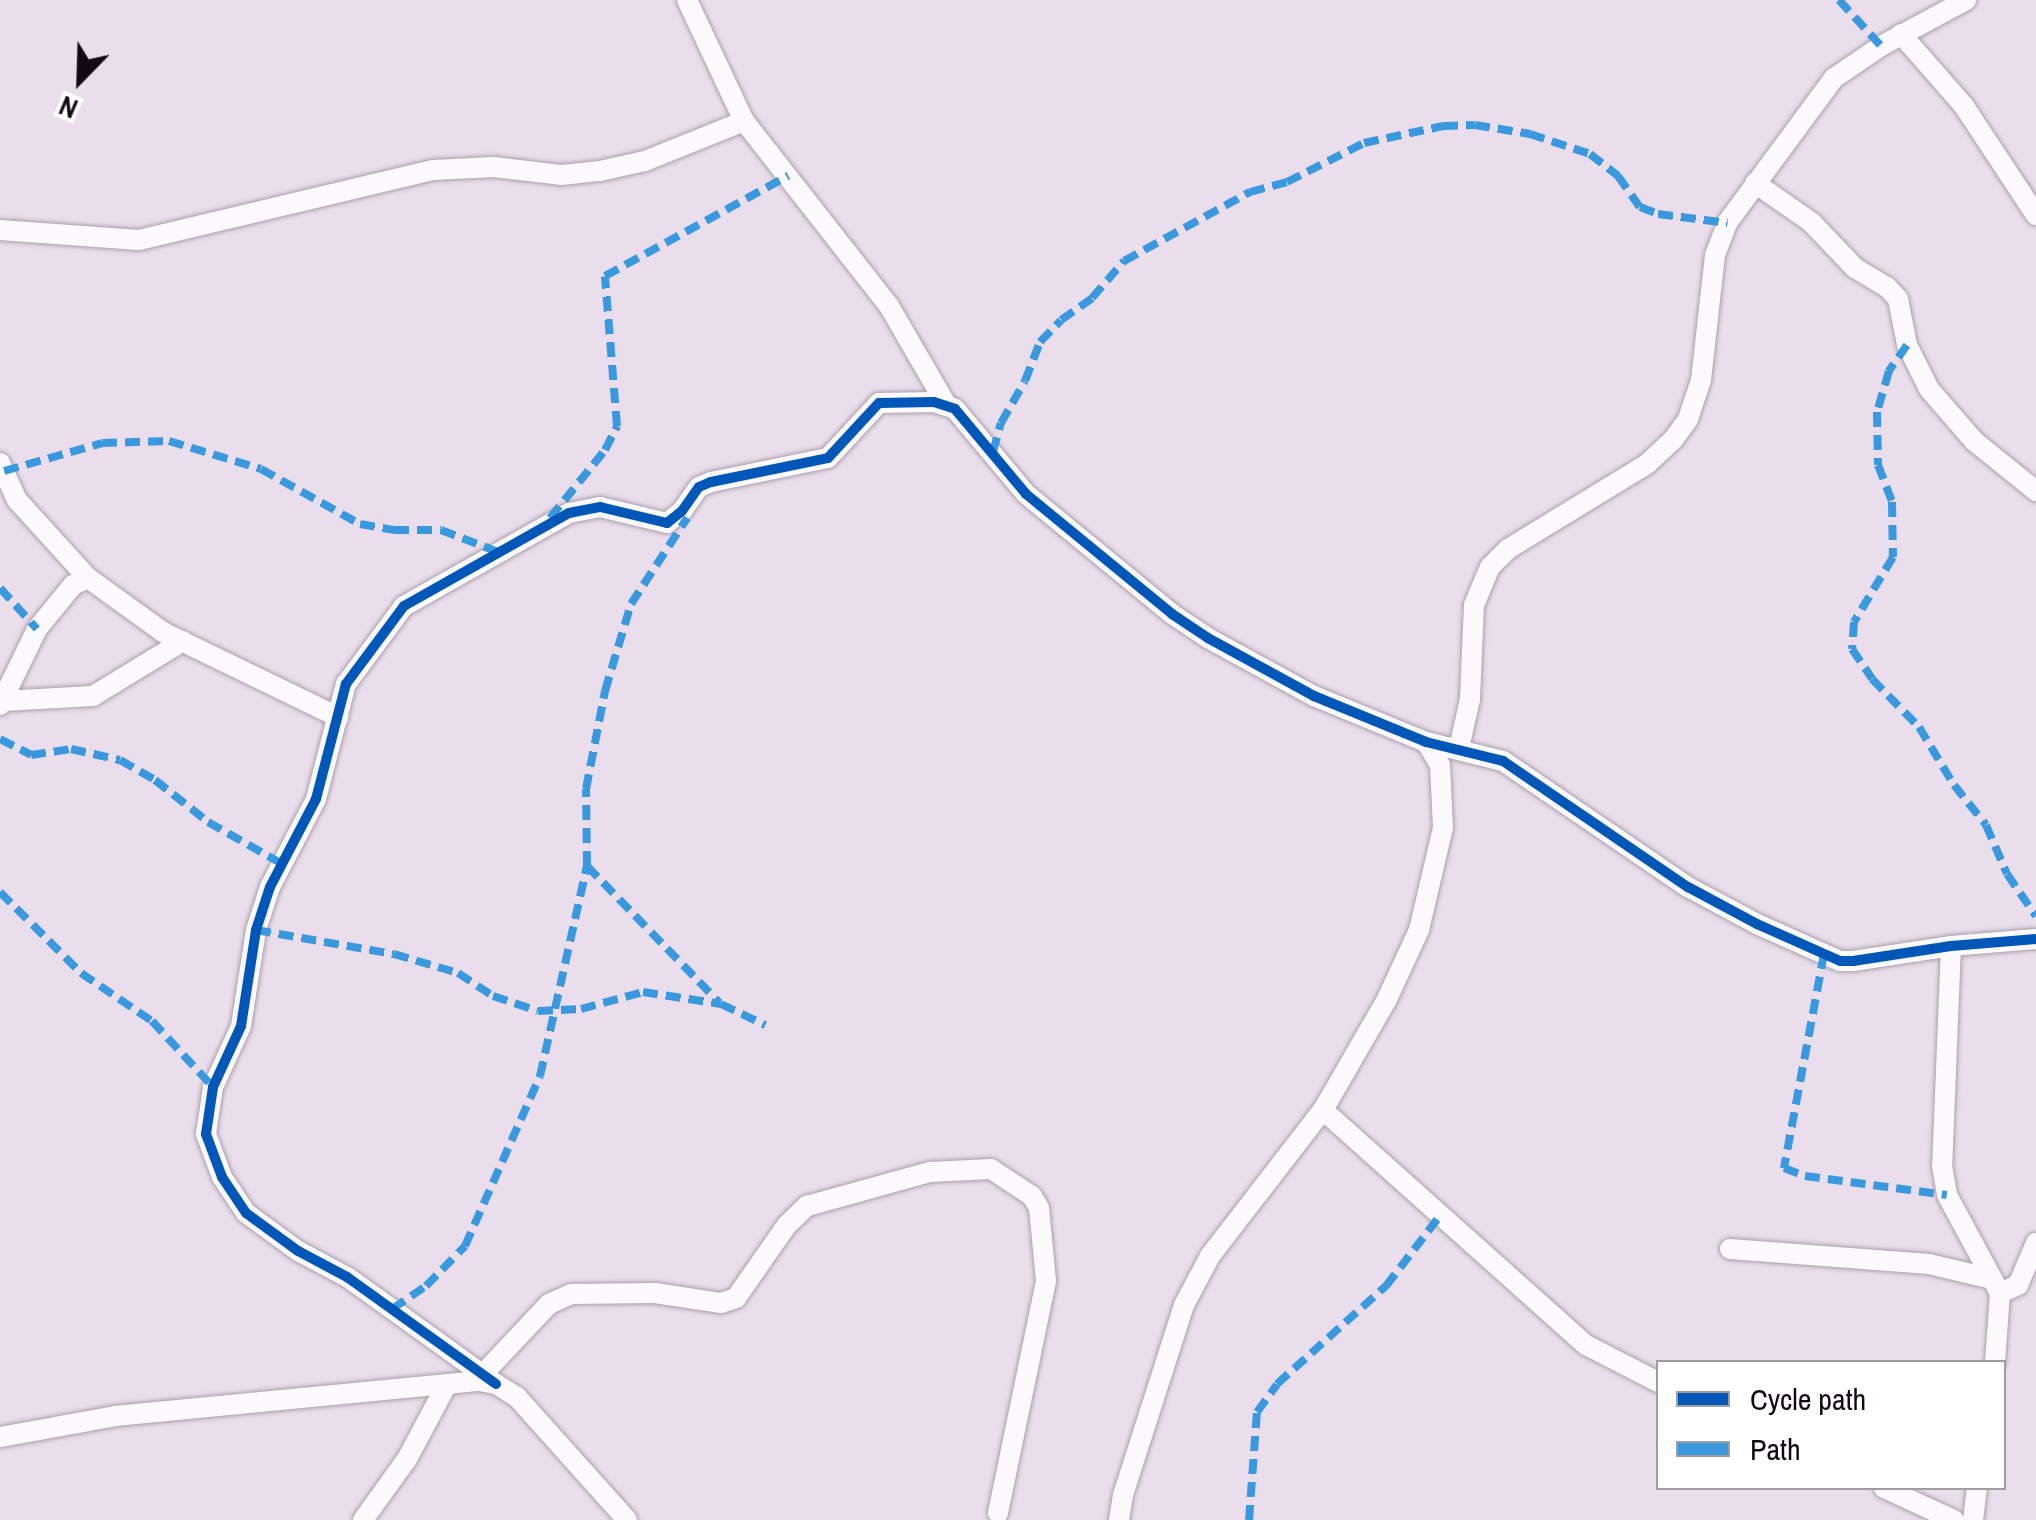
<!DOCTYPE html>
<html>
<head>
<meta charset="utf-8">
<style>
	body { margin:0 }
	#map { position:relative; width:2036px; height:1520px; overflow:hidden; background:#ebdeec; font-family:"Archivo Narrow",sans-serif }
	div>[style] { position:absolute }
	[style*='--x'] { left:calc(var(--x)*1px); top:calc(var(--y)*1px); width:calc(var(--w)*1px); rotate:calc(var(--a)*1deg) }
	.roads { filter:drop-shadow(0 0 2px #aba0ab) drop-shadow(0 0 2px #aba0ab) }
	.minor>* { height:20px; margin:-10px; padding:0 10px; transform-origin:10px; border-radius:10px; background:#fcfafc }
	.quiet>* { height:8px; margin-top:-4px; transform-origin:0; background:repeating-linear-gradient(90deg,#3a99de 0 15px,transparent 0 23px) }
	.cycleway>* { height:10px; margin:-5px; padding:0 5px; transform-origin:5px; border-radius:5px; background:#0057b8 }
	span { translate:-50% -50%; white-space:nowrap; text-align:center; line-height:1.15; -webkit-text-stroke:9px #fff; paint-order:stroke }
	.legend { position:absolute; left:1656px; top:1360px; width:350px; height:130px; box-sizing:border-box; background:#fff; border:2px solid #a09da1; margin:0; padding:12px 18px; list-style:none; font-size:30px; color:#120a13 }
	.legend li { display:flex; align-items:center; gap:20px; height:50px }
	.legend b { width:50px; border:2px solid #a09da1 }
	.north { position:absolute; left:30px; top:30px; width:100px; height:100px; -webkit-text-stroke:8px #fff; paint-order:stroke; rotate:203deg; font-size:28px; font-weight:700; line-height:40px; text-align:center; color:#120a13 }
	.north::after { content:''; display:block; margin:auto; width:35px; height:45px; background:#120a13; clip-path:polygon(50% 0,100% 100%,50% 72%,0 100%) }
</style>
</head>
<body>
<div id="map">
	<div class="roads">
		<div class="minor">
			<i style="--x:687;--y:0;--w:134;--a:64.8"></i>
			<i style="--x:744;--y:121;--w:235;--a:51.9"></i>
			<i style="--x:889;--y:306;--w:116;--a:59.9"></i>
			<i style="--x:1901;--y:34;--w:96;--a:48.8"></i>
			<i style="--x:1964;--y:106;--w:131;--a:56.6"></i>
			<i style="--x:1755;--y:183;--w:68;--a:34.9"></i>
			<i style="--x:1811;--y:222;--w:64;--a:46.3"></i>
			<i style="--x:1855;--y:268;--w:37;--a:31"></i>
			<i style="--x:1887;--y:287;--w:16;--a:47"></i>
			<i style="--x:1898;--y:299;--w:47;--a:78.9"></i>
			<i style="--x:1907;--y:345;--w:49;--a:63.4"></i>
			<i style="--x:1929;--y:389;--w:69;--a:49.1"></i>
			<i style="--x:1974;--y:441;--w:80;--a:38.9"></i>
			<i style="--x:0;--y:230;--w:139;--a:4.1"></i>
			<i style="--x:139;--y:240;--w:302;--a:-13.4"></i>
			<i style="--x:433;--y:170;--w:61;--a:-2.8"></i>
			<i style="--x:494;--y:167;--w:67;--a:6.8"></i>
			<i style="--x:561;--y:175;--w:39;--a:-6"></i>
			<i style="--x:600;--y:171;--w:46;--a:-12.5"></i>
			<i style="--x:645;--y:161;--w:107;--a:-22"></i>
			<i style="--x:0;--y:463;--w:41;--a:65.3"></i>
			<i style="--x:17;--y:500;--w:105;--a:47.7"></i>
			<i style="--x:88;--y:578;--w:92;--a:35.8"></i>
			<i style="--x:163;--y:632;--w:195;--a:25.9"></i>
			<i style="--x:3;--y:701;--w:90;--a:-3.2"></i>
			<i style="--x:93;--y:696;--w:105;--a:-31.4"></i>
			<i style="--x:0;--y:705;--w:85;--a:-64"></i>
			<i style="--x:37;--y:629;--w:57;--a:-50.7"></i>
			<i style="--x:73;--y:585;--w:17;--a:-25"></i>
			<i style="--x:1459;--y:748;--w:50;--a:-77.3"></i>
			<i style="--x:1470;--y:699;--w:94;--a:-87.6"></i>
			<i style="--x:1474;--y:605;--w:41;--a:-67.2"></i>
			<i style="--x:1490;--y:567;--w:25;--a:-45"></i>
			<i style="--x:1508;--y:549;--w:163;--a:-31.4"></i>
			<i style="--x:1647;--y:464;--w:35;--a:-43"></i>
			<i style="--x:1673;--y:440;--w:26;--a:-54"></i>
			<i style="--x:1688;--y:419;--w:41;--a:-71.6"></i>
			<i style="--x:1701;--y:380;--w:126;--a:-83.6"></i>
			<i style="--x:1715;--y:255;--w:34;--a:-69"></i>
			<i style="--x:1727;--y:223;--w:180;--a:-53.6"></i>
			<i style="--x:1834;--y:78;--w:57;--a:-34.2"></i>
			<i style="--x:1881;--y:46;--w:97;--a:-28.4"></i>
			<i style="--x:1951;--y:946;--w:220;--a:92.3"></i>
			<i style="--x:1942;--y:1166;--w:29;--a:80"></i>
			<i style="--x:1947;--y:1195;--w:111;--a:61.6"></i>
			<i style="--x:2000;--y:1293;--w:69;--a:94.1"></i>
			<i style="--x:1323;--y:1110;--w:353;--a:41.8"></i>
			<i style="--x:1586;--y:1345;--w:81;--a:27.2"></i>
			<i style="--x:1730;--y:1249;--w:200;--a:4.3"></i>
			<i style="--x:1929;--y:1264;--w:65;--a:13.4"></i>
			<i style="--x:2000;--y:1293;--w:20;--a:-24"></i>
			<i style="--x:2018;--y:1285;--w:46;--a:-66.8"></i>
			<i style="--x:483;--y:1374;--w:96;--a:-46.7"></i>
			<i style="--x:549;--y:1304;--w:24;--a:-24"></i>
			<i style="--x:571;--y:1294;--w:84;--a:-0.7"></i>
			<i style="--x:655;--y:1293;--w:67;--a:8.6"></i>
			<i style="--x:721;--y:1303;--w:16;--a:-18"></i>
			<i style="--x:736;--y:1298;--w:89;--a:-55.1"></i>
			<i style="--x:787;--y:1225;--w:28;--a:-44"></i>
			<i style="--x:807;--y:1206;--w:128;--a:-15.5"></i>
			<i style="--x:930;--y:1172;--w:61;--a:-2.8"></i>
			<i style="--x:991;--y:1169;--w:49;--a:33.4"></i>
			<i style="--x:1032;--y:1196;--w:14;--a:60"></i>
			<i style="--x:1039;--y:1208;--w:73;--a:84.5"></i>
			<i style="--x:1046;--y:1281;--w:237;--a:101.7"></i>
			<i style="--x:496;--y:1384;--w:183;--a:-144.3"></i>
			<i style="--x:347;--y:1277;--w:55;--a:-152"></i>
			<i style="--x:298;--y:1251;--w:64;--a:-143.8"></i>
			<i style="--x:246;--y:1213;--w:43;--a:-123.7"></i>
			<i style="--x:222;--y:1177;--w:46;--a:-110.4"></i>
			<i style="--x:206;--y:1134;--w:48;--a:-81.5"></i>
			<i style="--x:213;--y:1087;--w:67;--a:-65.3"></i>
			<i style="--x:241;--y:1026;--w:97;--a:-81.1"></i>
			<i style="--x:256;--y:930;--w:45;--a:-72"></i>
			<i style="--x:270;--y:887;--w:99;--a:-62.4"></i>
			<i style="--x:316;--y:799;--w:119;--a:-75.4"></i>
			<i style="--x:346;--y:684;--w:97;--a:-53.4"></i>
			<i style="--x:404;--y:606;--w:189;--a:-29.4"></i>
			<i style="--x:569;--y:513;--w:32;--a:-11"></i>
			<i style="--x:600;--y:507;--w:69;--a:13.4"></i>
			<i style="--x:667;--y:523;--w:19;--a:-39"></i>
			<i style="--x:682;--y:511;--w:29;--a:-55"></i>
			<i style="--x:699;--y:487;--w:13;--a:-23"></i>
			<i style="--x:711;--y:482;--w:119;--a:-11.6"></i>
			<i style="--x:828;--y:458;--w:75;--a:-47.2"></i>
			<i style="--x:879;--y:403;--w:55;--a:-1"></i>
			<i style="--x:934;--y:402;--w:22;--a:18"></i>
			<i style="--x:955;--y:409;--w:111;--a:50.1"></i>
			<i style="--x:1026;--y:494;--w:189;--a:39.4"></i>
			<i style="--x:1172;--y:614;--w:43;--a:33.7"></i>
			<i style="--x:1208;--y:638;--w:121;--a:28.7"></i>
			<i style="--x:1314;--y:696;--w:121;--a:22.3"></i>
			<i style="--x:1426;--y:742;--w:79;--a:13.9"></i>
			<i style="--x:1503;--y:761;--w:224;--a:34.3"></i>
			<i style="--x:1688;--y:887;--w:78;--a:28.2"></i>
			<i style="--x:1757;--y:924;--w:91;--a:24"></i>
			<i style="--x:1840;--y:961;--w:13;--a:0"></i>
			<i style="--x:1853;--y:961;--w:99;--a:-8.7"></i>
			<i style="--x:1951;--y:946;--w:85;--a:-4.7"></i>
			<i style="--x:0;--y:1437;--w:117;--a:-10.3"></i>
			<i style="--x:115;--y:1416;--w:366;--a:-5.5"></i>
			<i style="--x:479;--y:1381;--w:17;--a:10"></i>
			<i style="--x:496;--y:1384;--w:25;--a:32"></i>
			<i style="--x:517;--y:1397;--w:165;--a:48.2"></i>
			<i style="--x:1884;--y:1488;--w:77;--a:24.6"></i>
			<i style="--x:363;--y:1520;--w:75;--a:-54.2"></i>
			<i style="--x:407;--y:1459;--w:83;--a:-61.9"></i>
			<i style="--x:1119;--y:1520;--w:25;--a:-81"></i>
			<i style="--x:1123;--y:1495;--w:200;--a:-72.2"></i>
			<i style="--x:1184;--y:1305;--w:55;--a:-62"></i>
			<i style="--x:1210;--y:1256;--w:185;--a:-52.3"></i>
			<i style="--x:1323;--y:1110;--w:128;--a:-60"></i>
			<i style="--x:1387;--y:999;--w:76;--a:-65.1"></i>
			<i style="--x:1419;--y:930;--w:105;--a:-76.8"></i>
			<i style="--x:1443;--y:828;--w:63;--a:-92.7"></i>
			<i style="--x:1440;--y:765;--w:27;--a:-121"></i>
			<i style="--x:1973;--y:1520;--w:32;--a:-83"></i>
		</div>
	</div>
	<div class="quiet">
		<i style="--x:1839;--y:0;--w:62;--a:47.6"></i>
		<i style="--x:1907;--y:345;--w:32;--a:125"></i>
		<i style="--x:1889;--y:371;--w:43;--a:106.3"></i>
		<i style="--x:1877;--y:412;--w:53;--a:88.9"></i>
		<i style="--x:1878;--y:465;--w:40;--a:69"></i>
		<i style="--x:1892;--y:502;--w:55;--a:89"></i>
		<i style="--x:1893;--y:557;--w:76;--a:121"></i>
		<i style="--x:1854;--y:622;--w:27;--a:94"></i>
		<i style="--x:1852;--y:649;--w:36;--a:56"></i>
		<i style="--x:1872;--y:679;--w:67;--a:45.6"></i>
		<i style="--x:1919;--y:727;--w:68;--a:58.9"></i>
		<i style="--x:1954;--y:785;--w:51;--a:51.3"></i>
		<i style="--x:1986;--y:825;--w:53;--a:66.8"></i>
		<i style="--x:2007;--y:874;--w:51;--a:55.4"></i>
		<i style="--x:993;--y:452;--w:30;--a:-75"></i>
		<i style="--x:1001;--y:423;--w:48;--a:-60.3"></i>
		<i style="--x:1025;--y:381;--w:42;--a:-69"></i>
		<i style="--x:1040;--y:342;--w:30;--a:-46"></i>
		<i style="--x:1061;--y:320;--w:38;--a:-35"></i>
		<i style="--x:1092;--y:298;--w:49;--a:-49.1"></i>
		<i style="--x:1124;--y:261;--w:144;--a:-28.7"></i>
		<i style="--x:1250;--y:192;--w:38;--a:-15"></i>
		<i style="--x:1287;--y:182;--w:86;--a:-26.9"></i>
		<i style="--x:1364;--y:143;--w:81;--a:-12.1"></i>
		<i style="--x:1443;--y:126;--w:32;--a:-2"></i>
		<i style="--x:1475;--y:125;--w:56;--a:9.3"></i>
		<i style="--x:1530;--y:134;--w:63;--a:18.4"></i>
		<i style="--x:1590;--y:154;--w:36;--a:38"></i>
		<i style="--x:1618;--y:176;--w:38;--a:55"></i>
		<i style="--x:1640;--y:207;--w:19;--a:21"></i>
		<i style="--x:1658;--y:214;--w:70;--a:7.4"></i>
		<i style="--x:4;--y:471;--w:102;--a:-15.9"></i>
		<i style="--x:102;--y:443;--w:67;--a:-1.7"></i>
		<i style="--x:169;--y:441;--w:96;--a:16.9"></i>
		<i style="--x:261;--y:469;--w:113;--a:29.1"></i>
		<i style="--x:360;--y:524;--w:35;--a:10"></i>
		<i style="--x:394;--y:530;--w:47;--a:0"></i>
		<i style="--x:441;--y:530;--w:64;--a:21"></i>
		<i style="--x:550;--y:518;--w:87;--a:-51"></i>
		<i style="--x:605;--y:450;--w:27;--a:-63"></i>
		<i style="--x:617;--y:426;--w:150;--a:-94.6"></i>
		<i style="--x:605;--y:276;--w:209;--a:-28.7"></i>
		<i style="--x:0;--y:588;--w:55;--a:47.9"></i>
		<i style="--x:0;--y:739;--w:35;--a:27"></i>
		<i style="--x:31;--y:755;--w:40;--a:-8.5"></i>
		<i style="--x:71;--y:749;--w:50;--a:12.7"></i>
		<i style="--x:120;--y:760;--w:40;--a:29.7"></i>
		<i style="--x:155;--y:780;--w:68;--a:38.4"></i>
		<i style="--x:208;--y:822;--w:87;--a:29.5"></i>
		<i style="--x:587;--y:866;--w:190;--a:45.9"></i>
		<i style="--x:0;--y:892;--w:115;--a:45"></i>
		<i style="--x:81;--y:973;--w:86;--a:34.1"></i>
		<i style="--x:152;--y:1021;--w:90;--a:47.3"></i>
		<i style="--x:256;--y:930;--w:140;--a:9.9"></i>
		<i style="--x:394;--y:954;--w:67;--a:16.5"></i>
		<i style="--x:458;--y:973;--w:42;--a:33.3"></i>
		<i style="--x:493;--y:996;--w:47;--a:18.4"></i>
		<i style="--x:538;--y:1011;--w:43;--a:-2.7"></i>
		<i style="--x:581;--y:1009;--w:64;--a:-15.3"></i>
		<i style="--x:643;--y:992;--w:79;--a:8.7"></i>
		<i style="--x:721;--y:1004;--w:49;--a:25.5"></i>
		<i style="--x:1824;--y:954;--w:218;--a:100.6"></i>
		<i style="--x:1784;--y:1168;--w:22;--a:21"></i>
		<i style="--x:1805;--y:1176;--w:143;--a:7.6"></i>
		<i style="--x:392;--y:1309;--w:41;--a:-34.1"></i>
		<i style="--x:426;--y:1286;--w:56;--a:-45.7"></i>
		<i style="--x:465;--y:1246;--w:186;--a:-66.2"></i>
		<i style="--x:540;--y:1076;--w:215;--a:-77.4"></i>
		<i style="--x:587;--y:866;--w:77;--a:-90.7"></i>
		<i style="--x:586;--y:789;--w:100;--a:-79"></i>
		<i style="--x:605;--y:691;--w:91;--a:-73.4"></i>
		<i style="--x:631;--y:604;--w:103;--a:-56.9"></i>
		<i style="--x:1249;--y:1520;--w:108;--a:-85.8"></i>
		<i style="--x:1257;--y:1412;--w:34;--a:-54"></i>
		<i style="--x:1277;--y:1384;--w:147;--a:-42"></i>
		<i style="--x:1386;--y:1286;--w:87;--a:-52.5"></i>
	</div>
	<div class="cycleway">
		<i style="--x:496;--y:1384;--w:183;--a:-144.3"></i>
		<i style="--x:347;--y:1277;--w:55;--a:-152"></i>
		<i style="--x:298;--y:1251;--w:64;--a:-143.8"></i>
		<i style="--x:246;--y:1213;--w:43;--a:-123.7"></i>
		<i style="--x:222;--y:1177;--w:46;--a:-110.4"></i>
		<i style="--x:206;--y:1134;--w:48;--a:-81.5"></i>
		<i style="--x:213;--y:1087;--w:67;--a:-65.3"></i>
		<i style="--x:241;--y:1026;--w:97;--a:-81.1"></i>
		<i style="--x:256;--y:930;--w:45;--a:-72"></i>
		<i style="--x:270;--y:887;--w:99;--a:-62.4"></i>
		<i style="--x:316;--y:799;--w:119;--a:-75.4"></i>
		<i style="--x:346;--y:684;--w:97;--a:-53.4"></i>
		<i style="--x:404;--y:606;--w:189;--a:-29.4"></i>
		<i style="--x:569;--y:513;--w:32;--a:-11"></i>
		<i style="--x:600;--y:507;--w:69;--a:13.4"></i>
		<i style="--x:667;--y:523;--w:19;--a:-39"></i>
		<i style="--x:682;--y:511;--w:29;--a:-55"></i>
		<i style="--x:699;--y:487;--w:13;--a:-23"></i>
		<i style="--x:711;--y:482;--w:119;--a:-11.6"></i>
		<i style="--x:828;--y:458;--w:75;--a:-47.2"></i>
		<i style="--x:879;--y:403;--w:55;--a:-1"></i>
		<i style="--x:934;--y:402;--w:22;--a:18"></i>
		<i style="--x:955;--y:409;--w:111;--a:50.1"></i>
		<i style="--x:1026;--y:494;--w:189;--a:39.4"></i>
		<i style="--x:1172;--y:614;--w:43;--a:33.7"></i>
		<i style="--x:1208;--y:638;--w:121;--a:28.7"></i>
		<i style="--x:1314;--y:696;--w:121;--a:22.3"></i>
		<i style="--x:1426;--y:742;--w:79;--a:13.9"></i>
		<i style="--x:1503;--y:761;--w:224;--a:34.3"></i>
		<i style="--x:1688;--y:887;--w:78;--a:28.2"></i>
		<i style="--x:1757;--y:924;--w:91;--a:24"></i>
		<i style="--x:1840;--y:961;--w:13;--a:0"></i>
		<i style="--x:1853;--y:961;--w:99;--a:-8.7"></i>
		<i style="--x:1951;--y:946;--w:85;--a:-4.7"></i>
	</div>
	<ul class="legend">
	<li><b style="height:12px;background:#0057b8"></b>Cycle path</li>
	<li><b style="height:12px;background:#3a99de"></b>Path</li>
	</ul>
	<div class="north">N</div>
</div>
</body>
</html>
